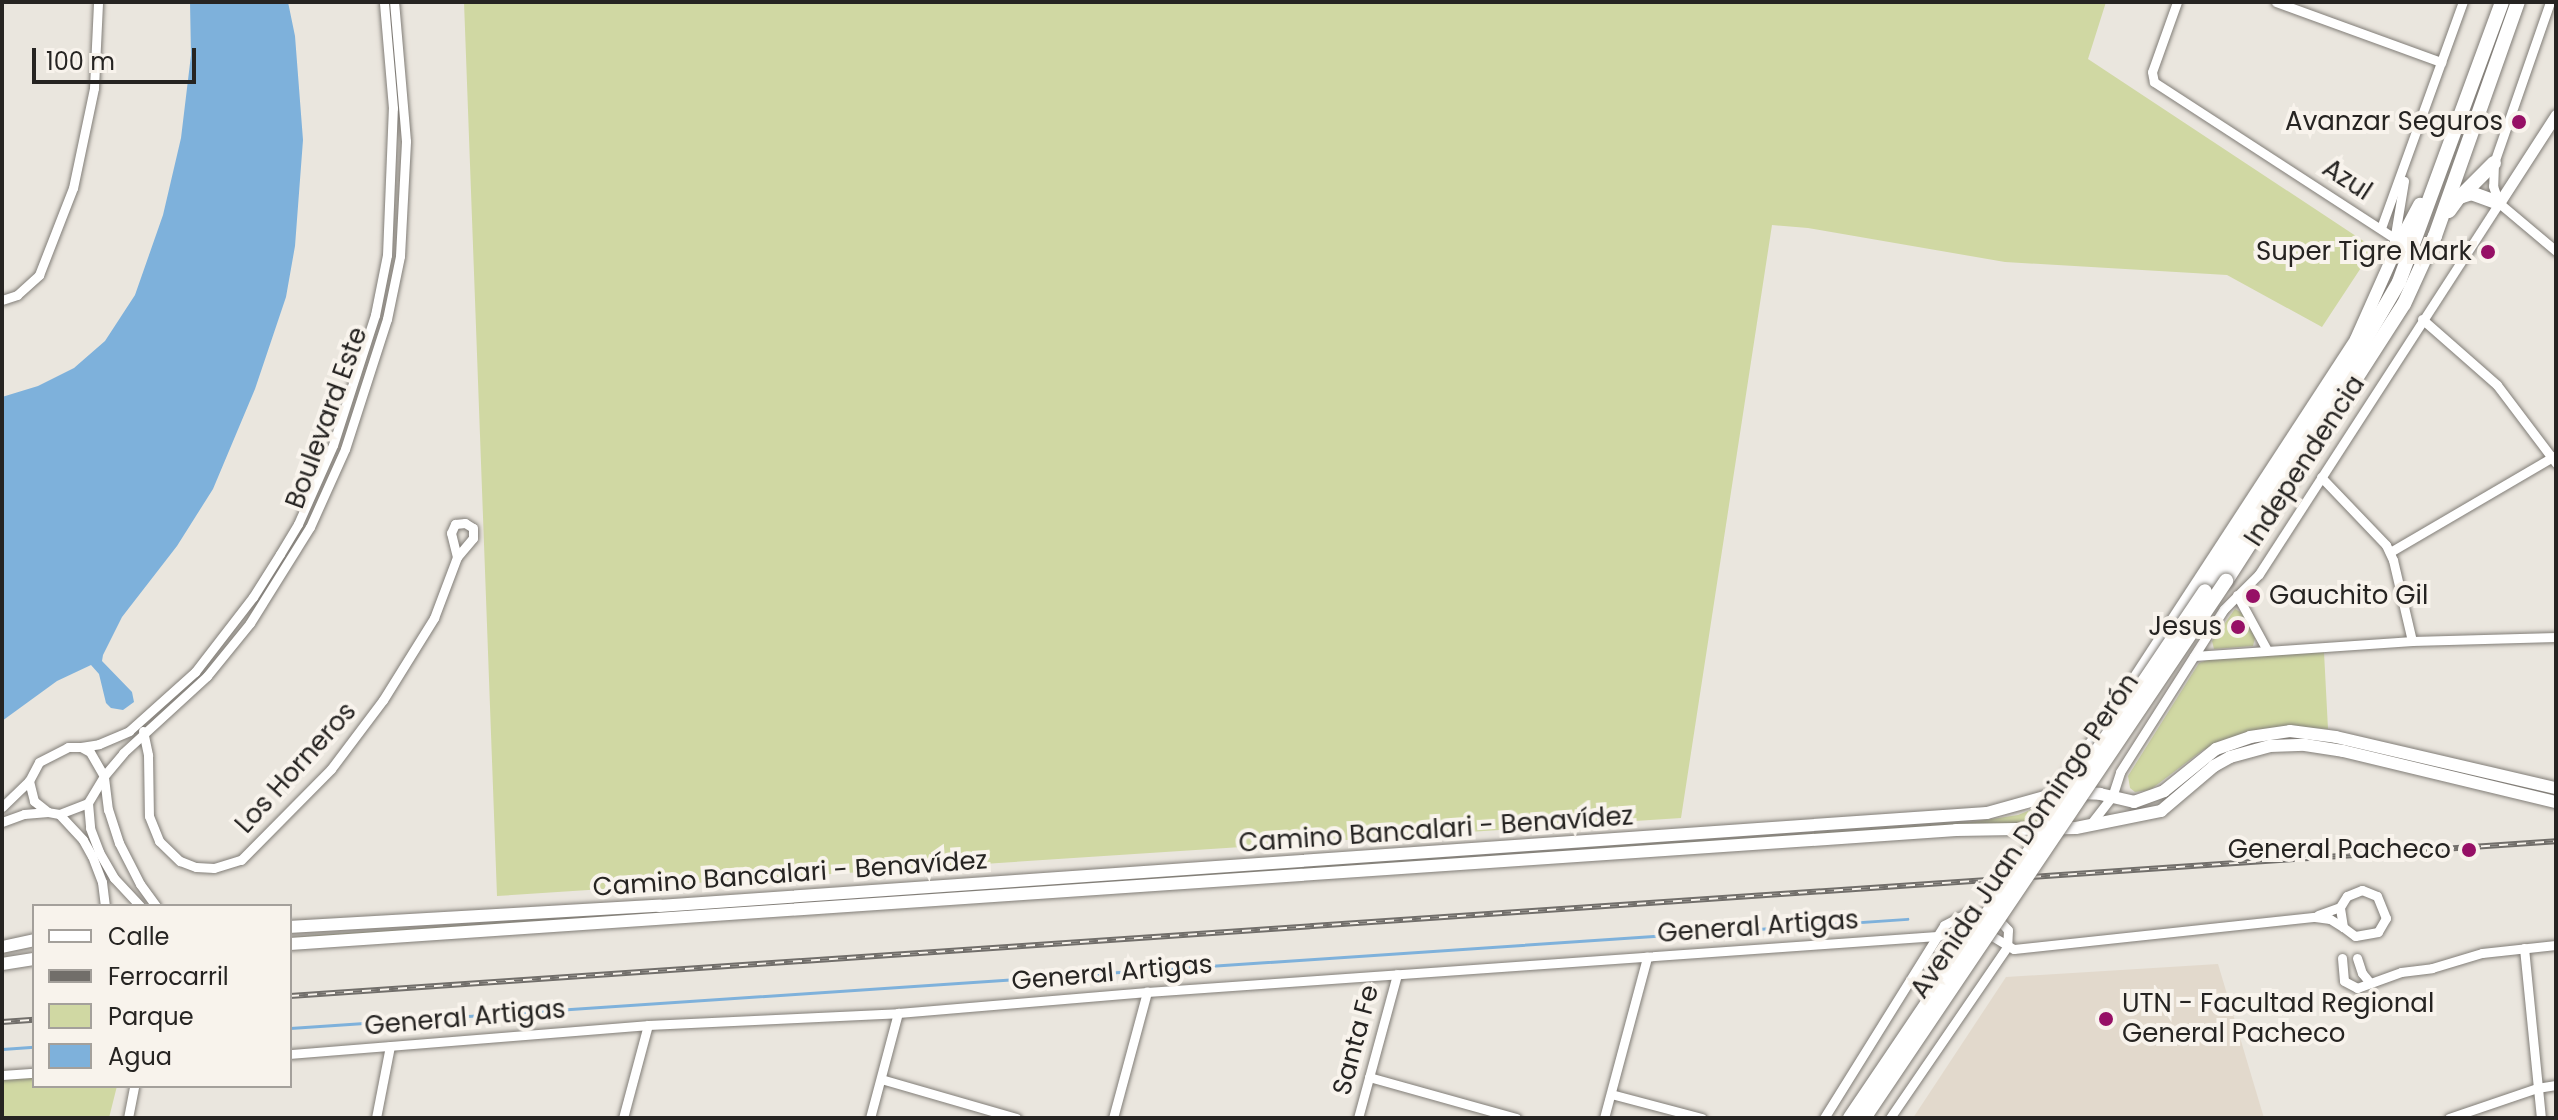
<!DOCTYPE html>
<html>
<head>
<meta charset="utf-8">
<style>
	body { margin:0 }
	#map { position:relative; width:2558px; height:1120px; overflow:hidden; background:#eae6de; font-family:Poppins,sans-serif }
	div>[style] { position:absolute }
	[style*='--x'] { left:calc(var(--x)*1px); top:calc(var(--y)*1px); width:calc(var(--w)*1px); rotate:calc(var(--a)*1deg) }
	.built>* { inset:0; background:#e2d9cc }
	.green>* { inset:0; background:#d0d8a3 }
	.water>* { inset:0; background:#7eb1db }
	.stream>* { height:3px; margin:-1.5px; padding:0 1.5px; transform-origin:1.5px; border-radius:1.5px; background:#7eb1db }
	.roads { filter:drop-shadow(0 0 2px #817d77) drop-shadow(0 0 2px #817d77) }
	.minor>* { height:9px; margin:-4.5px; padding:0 4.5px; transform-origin:4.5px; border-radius:4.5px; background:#fff }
	.tertiary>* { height:11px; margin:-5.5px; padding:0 5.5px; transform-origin:5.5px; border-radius:5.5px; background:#fff }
	.secondary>* { height:12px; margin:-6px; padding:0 6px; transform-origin:6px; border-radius:6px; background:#fff }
	.primary>* { height:14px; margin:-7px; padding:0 7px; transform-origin:7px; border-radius:7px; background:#fff }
	.rail>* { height:6px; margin-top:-3px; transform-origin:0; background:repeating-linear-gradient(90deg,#f8f3ec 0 9px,#716e6a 0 18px); box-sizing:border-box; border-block:2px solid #716e6a }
	.bridges { filter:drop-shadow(0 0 2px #817d77) drop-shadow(0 0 2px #817d77) }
	.primary-bridge>* { height:14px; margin:-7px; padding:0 7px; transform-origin:7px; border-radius:7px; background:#fff }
	.dots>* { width:22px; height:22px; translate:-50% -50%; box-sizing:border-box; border:4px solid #f8f3ec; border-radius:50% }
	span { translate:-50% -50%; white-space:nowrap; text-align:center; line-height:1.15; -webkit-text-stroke:8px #f8f3ec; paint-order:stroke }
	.poi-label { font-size:26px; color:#262422 }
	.right { translate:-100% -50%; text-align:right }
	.left { translate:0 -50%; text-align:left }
	.street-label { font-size:26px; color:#262422 }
	.frame { position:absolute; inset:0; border:4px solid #262422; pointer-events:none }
	.legend { position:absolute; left:32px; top:904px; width:260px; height:184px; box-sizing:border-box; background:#f8f3ec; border:2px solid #a4a09b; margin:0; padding:10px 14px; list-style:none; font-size:24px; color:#262422 }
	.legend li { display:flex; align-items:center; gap:16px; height:40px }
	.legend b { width:40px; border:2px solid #a4a09b }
	.scale { position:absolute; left:32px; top:48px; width:164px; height:36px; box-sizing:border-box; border:4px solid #262422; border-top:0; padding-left:10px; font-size:24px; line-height:28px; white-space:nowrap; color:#262422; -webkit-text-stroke:6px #f8f3ec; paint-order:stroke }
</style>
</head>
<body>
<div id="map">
	<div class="built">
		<i style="clip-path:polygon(2218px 964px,2264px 1118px,1913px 1118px,2006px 977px)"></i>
	</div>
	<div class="green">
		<i style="clip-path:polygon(464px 2px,2106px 2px,2088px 59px,2374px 248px,2322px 327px,2227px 275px,2005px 262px,1808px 228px,1772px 225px,1681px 818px,497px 896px)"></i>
		<i style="clip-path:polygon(2235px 609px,2242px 613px,2255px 638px,2253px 646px,2214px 649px,2212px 641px)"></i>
		<i style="clip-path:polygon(2324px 652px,2328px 729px,2284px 726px,2245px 733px,2203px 750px,2150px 790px,2135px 792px,2130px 788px,2128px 776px,2199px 663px,2210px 659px)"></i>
		<i style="clip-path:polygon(2038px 807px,2044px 810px,2045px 822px,2042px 826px,1973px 824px,381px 934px,290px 937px,1972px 822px,2018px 815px)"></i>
		<i style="clip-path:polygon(34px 1069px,34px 1086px,117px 1086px,109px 1118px,2px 1118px,2px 1072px)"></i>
	</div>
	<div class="water">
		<i style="clip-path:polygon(190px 2px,288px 2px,295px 36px,303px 140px,295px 246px,286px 297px,255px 389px,213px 489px,177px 546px,122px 617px,103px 655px,102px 661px,132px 692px,134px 702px,123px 710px,111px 708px,106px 703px,99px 674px,91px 665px,57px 681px,2px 721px,2px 397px,38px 386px,74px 368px,105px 341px,135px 295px,163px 215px,181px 138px,191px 55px)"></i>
	</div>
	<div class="stream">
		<i style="--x:290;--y:1028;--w:1621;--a:-3.86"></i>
		<i style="--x:2;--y:1049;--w:32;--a:-4"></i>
	</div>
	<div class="roads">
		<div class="minor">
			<i style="--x:2177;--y:2;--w:74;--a:109.7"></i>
			<i style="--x:2152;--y:72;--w:10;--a:79"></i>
			<i style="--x:2154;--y:82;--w:286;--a:33"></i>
			<i style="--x:2276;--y:2;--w:176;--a:20"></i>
			<i style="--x:2550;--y:2;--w:170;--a:109.2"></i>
			<i style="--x:2494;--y:163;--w:23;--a:92"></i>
			<i style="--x:2493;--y:186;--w:18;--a:71"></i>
			<i style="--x:2499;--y:203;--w:75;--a:40.1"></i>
			<i style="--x:2381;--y:228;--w:240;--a:-70.1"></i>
			<i style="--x:2394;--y:241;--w:61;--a:-80.5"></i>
			<i style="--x:2;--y:300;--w:16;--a:-18"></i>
			<i style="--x:17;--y:295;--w:30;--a:-42"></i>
			<i style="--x:39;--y:275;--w:93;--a:-68.7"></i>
			<i style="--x:73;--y:188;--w:102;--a:-78.1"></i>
			<i style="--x:94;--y:88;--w:86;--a:-87.3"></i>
			<i style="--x:2422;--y:319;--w:100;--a:41.3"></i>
			<i style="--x:2497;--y:385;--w:98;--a:52.9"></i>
			<i style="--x:2321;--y:477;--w:94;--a:46.3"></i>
			<i style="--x:2386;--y:545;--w:17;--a:65"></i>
			<i style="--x:2393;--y:560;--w:83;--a:76.8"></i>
			<i style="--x:465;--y:523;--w:9;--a:32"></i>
			<i style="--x:473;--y:528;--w:10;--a:90"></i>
			<i style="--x:473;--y:538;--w:25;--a:130"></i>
			<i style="--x:457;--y:557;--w:25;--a:-104"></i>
			<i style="--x:451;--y:533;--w:10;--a:-66"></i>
			<i style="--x:455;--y:524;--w:10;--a:-6"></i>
			<i style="--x:2390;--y:552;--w:192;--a:-30.3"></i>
			<i style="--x:2237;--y:595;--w:63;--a:61.4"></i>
			<i style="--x:2194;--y:656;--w:219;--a:-3.9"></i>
			<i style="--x:2412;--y:641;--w:144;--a:-1.6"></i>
			<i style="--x:143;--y:731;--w:25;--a:78"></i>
			<i style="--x:148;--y:755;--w:61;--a:89.1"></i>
			<i style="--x:149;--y:816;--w:27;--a:68"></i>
			<i style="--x:159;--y:841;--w:29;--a:44"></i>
			<i style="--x:180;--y:861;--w:17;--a:21"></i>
			<i style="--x:196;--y:867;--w:18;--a:3"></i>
			<i style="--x:214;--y:868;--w:28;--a:-17"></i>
			<i style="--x:241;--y:860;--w:128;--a:-45.3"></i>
			<i style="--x:331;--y:769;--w:86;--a:-53"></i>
			<i style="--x:383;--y:700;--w:97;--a:-58.1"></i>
			<i style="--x:434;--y:618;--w:65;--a:-69.3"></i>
			<i style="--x:68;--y:747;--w:13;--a:0"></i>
			<i style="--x:81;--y:747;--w:10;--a:29"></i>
			<i style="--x:90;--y:752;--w:28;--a:60"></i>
			<i style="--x:104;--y:776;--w:31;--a:121"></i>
			<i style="--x:88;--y:803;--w:31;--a:159"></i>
			<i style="--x:59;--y:814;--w:11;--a:-170"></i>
			<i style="--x:48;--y:812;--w:18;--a:-142"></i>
			<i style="--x:34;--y:801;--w:21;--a:-104"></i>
			<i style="--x:29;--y:781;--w:21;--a:-62"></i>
			<i style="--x:39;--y:762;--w:33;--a:-27"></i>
			<i style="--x:81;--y:747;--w:18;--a:-9"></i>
			<i style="--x:99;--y:744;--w:33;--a:-23"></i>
			<i style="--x:129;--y:731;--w:89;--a:-41.8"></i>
			<i style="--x:195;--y:672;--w:95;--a:-52.3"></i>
			<i style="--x:253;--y:597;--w:51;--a:-57.9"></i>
			<i style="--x:280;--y:554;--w:35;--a:-59"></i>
			<i style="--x:298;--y:524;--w:86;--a:-66.1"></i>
			<i style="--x:333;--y:445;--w:137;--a:-72.1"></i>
			<i style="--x:375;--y:315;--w:61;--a:-78.7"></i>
			<i style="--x:387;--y:255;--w:147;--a:-87.7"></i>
			<i style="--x:393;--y:108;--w:106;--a:-94.9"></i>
			<i style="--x:88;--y:803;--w:25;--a:85"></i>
			<i style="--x:90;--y:828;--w:26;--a:69"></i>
			<i style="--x:99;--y:852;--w:30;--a:60"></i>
			<i style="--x:114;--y:878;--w:38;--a:47"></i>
			<i style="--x:2;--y:807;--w:37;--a:-44"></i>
			<i style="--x:59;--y:814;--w:35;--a:47"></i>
			<i style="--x:83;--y:840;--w:18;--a:61"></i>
			<i style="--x:92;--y:856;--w:28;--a:69"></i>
			<i style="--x:102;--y:882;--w:24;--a:83"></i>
			<i style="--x:2;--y:822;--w:23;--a:-20"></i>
			<i style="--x:24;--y:814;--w:24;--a:-5"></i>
			<i style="--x:2089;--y:826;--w:37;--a:-52"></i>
			<i style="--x:2112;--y:797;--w:26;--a:-72"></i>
			<i style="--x:2120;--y:772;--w:193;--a:-57.5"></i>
			<i style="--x:2224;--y:609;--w:49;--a:-45"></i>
			<i style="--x:2259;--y:574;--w:442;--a:-57.1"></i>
			<i style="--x:156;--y:906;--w:27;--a:-126"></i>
			<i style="--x:140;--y:884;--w:46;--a:-117.1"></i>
			<i style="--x:119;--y:843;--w:35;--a:-108"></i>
			<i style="--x:108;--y:810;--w:34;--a:-97"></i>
			<i style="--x:104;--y:776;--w:30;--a:-50"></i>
			<i style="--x:123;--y:753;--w:114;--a:-42.5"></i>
			<i style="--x:207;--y:676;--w:68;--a:-50.9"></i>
			<i style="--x:250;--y:623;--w:113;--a:-58"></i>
			<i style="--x:310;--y:527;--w:85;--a:-65.8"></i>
			<i style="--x:345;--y:449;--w:137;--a:-72.1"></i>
			<i style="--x:387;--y:319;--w:64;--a:-78.3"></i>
			<i style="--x:400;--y:256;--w:115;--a:-87"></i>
			<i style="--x:406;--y:141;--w:140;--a:-94.9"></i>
			<i style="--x:2318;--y:915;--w:23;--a:-20"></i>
			<i style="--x:2340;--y:907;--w:13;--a:-58"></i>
			<i style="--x:2347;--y:896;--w:16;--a:-22"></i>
			<i style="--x:2362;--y:890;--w:16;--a:22"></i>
			<i style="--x:2377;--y:896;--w:24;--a:68"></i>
			<i style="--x:2386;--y:918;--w:16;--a:120"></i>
			<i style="--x:2378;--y:932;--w:23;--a:170"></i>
			<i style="--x:2355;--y:936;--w:15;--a:-143"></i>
			<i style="--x:2343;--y:927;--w:20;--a:-99"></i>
			<i style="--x:2524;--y:948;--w:171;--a:84.3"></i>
			<i style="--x:2342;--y:958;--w:23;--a:85"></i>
			<i style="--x:2344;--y:981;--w:15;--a:28"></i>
			<i style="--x:2357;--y:988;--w:47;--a:-20"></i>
			<i style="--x:2401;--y:972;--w:31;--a:-7"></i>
			<i style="--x:2432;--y:968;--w:52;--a:-16.7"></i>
			<i style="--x:2482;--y:953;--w:74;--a:-6.2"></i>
			<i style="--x:2357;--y:958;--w:16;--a:72"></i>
			<i style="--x:2362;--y:973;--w:13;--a:51"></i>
			<i style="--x:290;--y:1054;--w:359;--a:-4.6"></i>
			<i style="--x:648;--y:1025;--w:250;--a:-2.7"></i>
			<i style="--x:898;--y:1013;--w:250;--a:-4.8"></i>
			<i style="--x:1147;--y:992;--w:792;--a:-4.05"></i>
			<i style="--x:1937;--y:936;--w:28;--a:-15"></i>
			<i style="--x:1964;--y:929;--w:18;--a:3"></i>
			<i style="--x:1982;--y:930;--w:37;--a:31"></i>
			<i style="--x:2014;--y:949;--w:303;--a:-6.1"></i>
			<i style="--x:2315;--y:917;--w:15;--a:8"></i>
			<i style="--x:2330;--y:919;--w:15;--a:32"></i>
			<i style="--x:2;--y:1075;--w:32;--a:-4"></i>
			<i style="--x:1369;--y:1077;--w:153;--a:15.6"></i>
			<i style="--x:881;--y:1079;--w:141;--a:16.1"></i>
			<i style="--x:1611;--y:1094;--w:94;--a:14.8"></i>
			<i style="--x:128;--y:1118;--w:33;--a:-79"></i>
			<i style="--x:376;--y:1118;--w:73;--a:-79"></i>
			<i style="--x:623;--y:1118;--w:96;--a:-75"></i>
			<i style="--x:870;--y:1118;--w:109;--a:-75.1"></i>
			<i style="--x:1113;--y:1118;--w:131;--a:-74.9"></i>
			<i style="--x:1358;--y:1118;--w:149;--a:-74.8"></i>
			<i style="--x:1604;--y:1118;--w:167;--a:-75"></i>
			<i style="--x:1824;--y:1118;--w:227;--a:-58.1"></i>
			<i style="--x:1944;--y:925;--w:27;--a:-27"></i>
			<i style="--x:1968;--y:913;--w:27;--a:6"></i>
			<i style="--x:1995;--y:916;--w:19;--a:47"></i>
			<i style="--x:2008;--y:930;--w:17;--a:93"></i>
			<i style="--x:2007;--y:947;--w:207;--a:124.4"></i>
			<i style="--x:2449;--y:1118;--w:93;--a:-18.8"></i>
			<i style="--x:2537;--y:1088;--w:19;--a:-9"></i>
		</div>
		<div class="tertiary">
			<i style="--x:2499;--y:203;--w:105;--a:-57.1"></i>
		</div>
		<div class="secondary">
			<i style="--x:2052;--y:797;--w:84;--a:-53.7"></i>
			<i style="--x:2102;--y:729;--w:465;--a:-56.9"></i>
			<i style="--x:2356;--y:339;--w:91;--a:-66"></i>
			<i style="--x:290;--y:927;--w:370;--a:-3.3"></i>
			<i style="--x:659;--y:906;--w:1331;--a:-4.01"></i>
			<i style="--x:1987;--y:813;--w:67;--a:-15.5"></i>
			<i style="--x:2052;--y:795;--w:25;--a:-5"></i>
			<i style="--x:2077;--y:793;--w:23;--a:2"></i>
			<i style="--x:2100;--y:794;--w:35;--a:13"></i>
			<i style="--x:2134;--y:802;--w:32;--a:-20"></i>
			<i style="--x:2164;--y:791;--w:67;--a:-38.9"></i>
			<i style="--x:2216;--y:749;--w:36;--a:-19"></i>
			<i style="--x:2250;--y:737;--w:40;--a:-8.5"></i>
			<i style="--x:2290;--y:731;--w:46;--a:7.4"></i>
			<i style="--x:2336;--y:737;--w:226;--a:13.1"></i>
			<i style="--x:290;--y:944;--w:1670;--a:-3.91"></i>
			<i style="--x:1956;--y:830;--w:120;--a:-1"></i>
			<i style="--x:2076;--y:828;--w:87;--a:-11.3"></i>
			<i style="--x:2161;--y:811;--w:70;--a:-40.3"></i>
			<i style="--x:2214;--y:766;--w:18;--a:-29"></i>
			<i style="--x:2230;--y:757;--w:41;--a:-15.4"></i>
			<i style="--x:2270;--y:746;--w:35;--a:-2"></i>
			<i style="--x:2305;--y:745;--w:38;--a:9"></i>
			<i style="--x:2343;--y:751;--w:219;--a:13.5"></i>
			<i style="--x:2;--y:947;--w:33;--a:-12"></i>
			<i style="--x:2;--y:964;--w:32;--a:-9"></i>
		</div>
		<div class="primary">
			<i style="--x:2460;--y:197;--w:48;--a:-45"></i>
			<i style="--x:2449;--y:211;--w:17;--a:-54"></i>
			<i style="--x:2459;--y:197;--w:13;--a:-18"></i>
			<i style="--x:2471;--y:193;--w:30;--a:20"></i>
			<i style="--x:2393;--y:256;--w:58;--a:-62.1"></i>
			<i style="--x:2226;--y:581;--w:329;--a:-57.3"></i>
			<i style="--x:2404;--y:304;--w:75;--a:-65.5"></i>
			<i style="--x:2435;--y:236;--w:248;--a:-70.5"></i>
			<i style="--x:2205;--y:591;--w:268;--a:-57.2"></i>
			<i style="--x:2350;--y:366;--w:97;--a:-59.7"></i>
			<i style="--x:2399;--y:282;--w:298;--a:-69.8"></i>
		</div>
	</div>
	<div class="rail">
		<i style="--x:290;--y:996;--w:2271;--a:-3.91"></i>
		<i style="--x:2;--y:1022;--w:32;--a:-4"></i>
	</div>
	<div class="bridges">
		<div class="primary-bridge">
			<i style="--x:1850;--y:1118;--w:635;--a:-56.03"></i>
			<i style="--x:1864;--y:1118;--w:648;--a:-56.02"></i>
		</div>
	</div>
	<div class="dots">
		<i style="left:2519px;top:122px;background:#961066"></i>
		<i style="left:2488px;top:252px;background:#961066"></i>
		<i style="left:2253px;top:596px;background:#961066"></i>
		<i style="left:2238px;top:627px;background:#961066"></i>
		<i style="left:2469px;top:850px;background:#961066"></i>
		<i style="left:2106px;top:1019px;background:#961066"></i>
	</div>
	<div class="poi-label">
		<span class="right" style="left:2503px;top:122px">Avanzar Seguros</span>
		<span class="right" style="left:2472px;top:252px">Super Tigre Mark</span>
		<span class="left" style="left:2269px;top:596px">Gauchito Gil</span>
		<span class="right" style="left:2222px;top:627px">Jesus</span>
		<span class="right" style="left:2451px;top:850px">General Pacheco</span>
		<span class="left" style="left:2122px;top:1019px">UTN - Facultad Regional<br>General Pacheco</span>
	</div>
	<div class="street-label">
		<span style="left:2347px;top:180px;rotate:33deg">Azul</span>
		<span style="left:327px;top:418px;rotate:-70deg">Boulevard Este</span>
		<span style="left:2305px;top:461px;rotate:-57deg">Independencia</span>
		<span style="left:296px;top:768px;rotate:-48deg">Los Horneros</span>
		<span style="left:1436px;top:830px;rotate:-4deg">Camino Bancalari - Benavídez</span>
		<span style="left:2025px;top:836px;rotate:-56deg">Avenida Juan Domingo Perón</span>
		<span style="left:790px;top:874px;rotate:-4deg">Camino Bancalari - Benavídez</span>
		<span style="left:1758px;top:927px;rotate:-4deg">General Artigas</span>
		<span style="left:1112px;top:973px;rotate:-5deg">General Artigas</span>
		<span style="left:465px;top:1018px;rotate:-5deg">General Artigas</span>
		<span style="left:1356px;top:1040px;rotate:-75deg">Santa Fe</span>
	</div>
	<div class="frame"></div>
	<ul class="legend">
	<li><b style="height:10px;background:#fff"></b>Calle</li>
	<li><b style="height:10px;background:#716e6a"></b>Ferrocarril</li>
	<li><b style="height:22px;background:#d0d8a3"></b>Parque</li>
	<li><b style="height:22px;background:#7eb1db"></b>Agua</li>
	</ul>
	<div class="scale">100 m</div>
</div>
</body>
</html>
